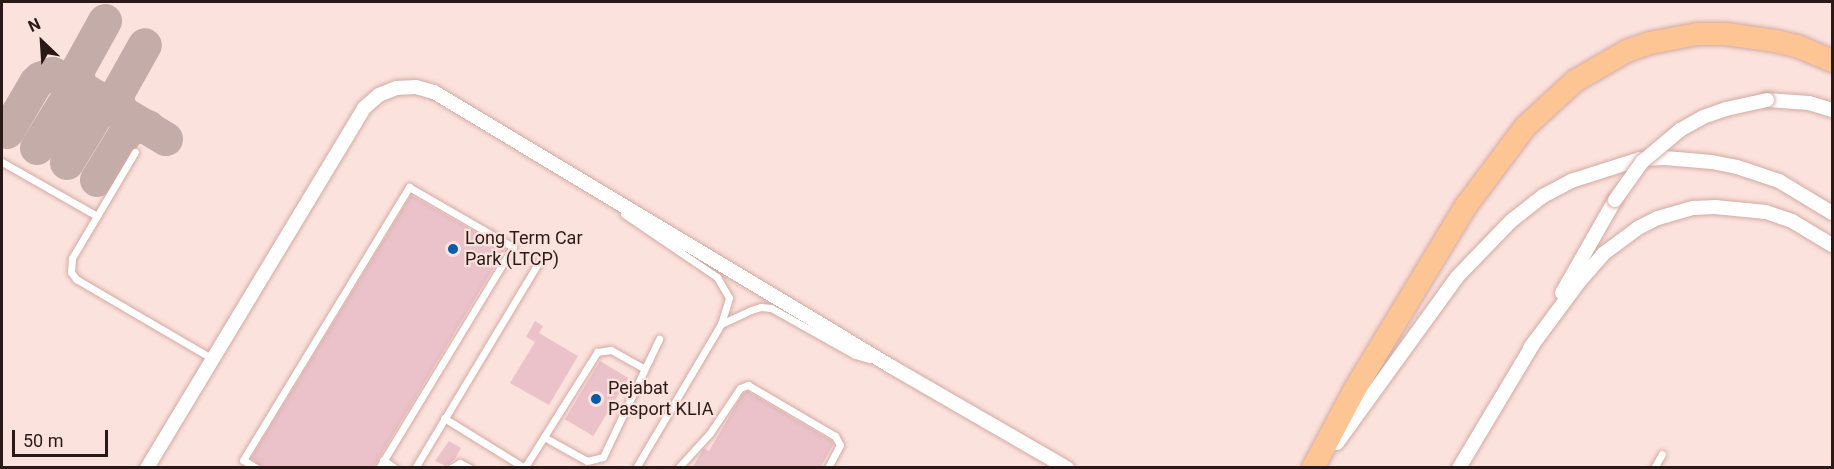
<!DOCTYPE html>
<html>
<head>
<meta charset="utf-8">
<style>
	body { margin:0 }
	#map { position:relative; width:1834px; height:469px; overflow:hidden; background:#fce2dd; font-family:Roboto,sans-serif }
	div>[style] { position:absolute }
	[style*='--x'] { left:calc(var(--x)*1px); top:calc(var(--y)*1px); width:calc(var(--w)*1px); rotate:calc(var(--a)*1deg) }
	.taxiway>* { height:34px; margin:-17px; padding:0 17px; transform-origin:17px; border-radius:17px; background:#c4ada8 }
	.building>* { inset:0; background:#ebc1ca; transform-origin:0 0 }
	.roads { filter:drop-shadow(0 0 2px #d3aaa2) drop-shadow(0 0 2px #d3aaa2) }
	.lane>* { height:7px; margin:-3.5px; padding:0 3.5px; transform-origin:3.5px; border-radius:3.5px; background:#fff }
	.street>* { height:14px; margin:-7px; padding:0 7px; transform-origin:7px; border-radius:7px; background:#fff }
	.primary>* { height:22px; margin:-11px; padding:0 11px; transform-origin:11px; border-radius:11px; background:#fec594 }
	.bridges { filter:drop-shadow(0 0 2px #d3aaa2) drop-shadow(0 0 2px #d3aaa2) }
	.street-bridge>* { height:14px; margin:-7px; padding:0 7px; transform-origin:7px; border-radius:7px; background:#fff }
	.dots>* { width:16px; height:16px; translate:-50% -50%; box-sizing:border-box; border:3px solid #fce2dd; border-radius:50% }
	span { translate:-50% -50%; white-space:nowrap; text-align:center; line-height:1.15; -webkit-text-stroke:4.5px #fce2dd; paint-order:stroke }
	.poi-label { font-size:18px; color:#291a17 }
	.left { translate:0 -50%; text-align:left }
	.frame { position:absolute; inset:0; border:3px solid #291a17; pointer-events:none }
	.north { position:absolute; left:12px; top:12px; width:60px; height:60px; -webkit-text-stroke:4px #fce2dd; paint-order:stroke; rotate:335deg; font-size:16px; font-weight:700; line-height:24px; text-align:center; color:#291a17 }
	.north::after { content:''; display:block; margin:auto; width:21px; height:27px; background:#291a17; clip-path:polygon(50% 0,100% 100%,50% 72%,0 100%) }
	.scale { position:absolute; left:12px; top:430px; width:96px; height:27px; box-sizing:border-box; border:3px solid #291a17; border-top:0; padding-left:8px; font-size:18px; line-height:21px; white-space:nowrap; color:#291a17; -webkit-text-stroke:4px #fce2dd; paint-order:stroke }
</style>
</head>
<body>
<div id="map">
	<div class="taxiway">
		<i style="--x:83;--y:89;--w:12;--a:-121"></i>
		<i style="--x:77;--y:79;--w:9;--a:-84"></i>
		<i style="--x:78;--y:70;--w:56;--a:-61.1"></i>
		<i style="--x:123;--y:113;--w:10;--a:-119"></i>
		<i style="--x:118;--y:104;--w:9;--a:-96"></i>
		<i style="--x:117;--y:95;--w:57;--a:-60.8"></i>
		<i style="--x:7;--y:132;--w:57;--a:-59.4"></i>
		<i style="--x:36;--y:83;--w:6;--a:-45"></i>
		<i style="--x:40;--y:79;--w:14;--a:-21"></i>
		<i style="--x:53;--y:74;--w:34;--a:27"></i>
		<i style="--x:83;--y:89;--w:97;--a:31.1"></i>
		<i style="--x:37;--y:148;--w:61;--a:-58.4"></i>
		<i style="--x:69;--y:96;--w:9;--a:-27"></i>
		<i style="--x:77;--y:92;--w:12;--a:5"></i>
		<i style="--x:67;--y:163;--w:57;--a:-58.5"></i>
		<i style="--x:97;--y:114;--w:10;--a:-29"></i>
		<i style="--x:106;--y:109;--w:12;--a:5"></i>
		<i style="--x:97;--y:180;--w:57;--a:-58.5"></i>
		<i style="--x:127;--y:131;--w:13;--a:-23"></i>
		<i style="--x:139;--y:126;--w:9;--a:6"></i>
	</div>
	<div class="building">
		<i style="clip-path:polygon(411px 195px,505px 249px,373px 468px,262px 468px,251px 458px)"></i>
		<i style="clip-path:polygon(535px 321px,543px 326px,539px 333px,578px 356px,549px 405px,510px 383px,535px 342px,526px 337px)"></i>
		<i style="left:600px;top:361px;width:33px;height:68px;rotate:31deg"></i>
		<i style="clip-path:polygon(747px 391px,832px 441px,833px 445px,820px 468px,692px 468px,704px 448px,709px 451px,742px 395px)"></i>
		<i style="clip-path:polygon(449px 441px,461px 448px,455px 459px,446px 466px,435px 461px)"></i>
	</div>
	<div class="roads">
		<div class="lane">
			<i style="--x:135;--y:152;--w:123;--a:120.7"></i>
			<i style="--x:72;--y:258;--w:14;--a:94"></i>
			<i style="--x:71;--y:272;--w:9;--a:54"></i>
			<i style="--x:76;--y:279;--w:159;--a:30.3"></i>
			<i style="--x:2;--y:162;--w:109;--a:29.6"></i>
			<i style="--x:624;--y:214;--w:112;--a:34.1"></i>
			<i style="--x:717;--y:277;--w:24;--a:60"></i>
			<i style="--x:729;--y:298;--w:27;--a:107"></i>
			<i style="--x:721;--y:324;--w:167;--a:120.6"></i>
			<i style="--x:721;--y:324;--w:33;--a:-25"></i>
			<i style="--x:751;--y:310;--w:10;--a:-17"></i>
			<i style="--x:761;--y:307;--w:10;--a:6"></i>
			<i style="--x:771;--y:308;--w:96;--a:29.2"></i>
			<i style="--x:855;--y:355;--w:15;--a:16"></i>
			<i style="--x:444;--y:418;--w:95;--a:31.7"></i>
			<i style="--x:544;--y:437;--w:49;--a:29.2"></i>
			<i style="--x:587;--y:461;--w:16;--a:-14"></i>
			<i style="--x:603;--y:457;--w:131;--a:-64.6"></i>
			<i style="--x:383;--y:460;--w:14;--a:34"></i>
			<i style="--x:525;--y:467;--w:136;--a:-57.9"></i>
			<i style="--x:597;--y:352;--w:14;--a:-8"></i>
			<i style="--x:611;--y:350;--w:37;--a:29"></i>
			<i style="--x:256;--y:468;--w:15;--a:-148"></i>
			<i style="--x:243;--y:460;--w:320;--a:-58.7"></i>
			<i style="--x:409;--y:187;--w:120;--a:30"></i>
			<i style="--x:513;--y:247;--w:258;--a:121.2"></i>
			<i style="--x:415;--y:468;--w:243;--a:-59"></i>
			<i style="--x:451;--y:468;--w:10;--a:-29"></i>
			<i style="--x:460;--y:463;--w:11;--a:27"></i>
			<i style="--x:678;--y:468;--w:47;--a:-47.6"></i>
			<i style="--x:710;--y:433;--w:54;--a:-56.3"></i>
			<i style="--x:740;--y:388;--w:9;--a:-21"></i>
			<i style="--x:748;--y:385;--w:101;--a:30.4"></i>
			<i style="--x:835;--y:436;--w:10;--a:61"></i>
			<i style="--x:840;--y:445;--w:26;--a:118"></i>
			<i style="--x:1654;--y:468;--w:16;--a:-60"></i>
		</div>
		<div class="street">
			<i style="--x:1767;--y:100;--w:42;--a:4.1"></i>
			<i style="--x:1809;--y:103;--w:24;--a:17"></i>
			<i style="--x:1562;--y:293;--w:107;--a:-60.3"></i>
			<i style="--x:1530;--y:348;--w:82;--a:-53.4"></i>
			<i style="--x:1579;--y:282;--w:37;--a:-49"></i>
			<i style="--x:1603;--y:254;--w:44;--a:-36.6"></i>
			<i style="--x:1638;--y:228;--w:22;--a:-27"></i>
			<i style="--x:1658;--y:218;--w:37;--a:-16"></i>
			<i style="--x:1694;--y:208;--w:21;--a:-3"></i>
			<i style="--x:1715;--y:207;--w:51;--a:5.6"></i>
			<i style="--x:1766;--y:212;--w:28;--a:19"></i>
			<i style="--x:1792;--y:221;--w:47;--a:31"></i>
			<i style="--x:1337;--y:443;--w:205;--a:-54.1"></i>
			<i style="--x:1457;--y:277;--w:78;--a:-46"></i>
			<i style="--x:1511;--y:221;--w:41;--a:-38"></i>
			<i style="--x:1543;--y:196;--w:32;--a:-28"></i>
			<i style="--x:1571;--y:181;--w:72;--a:-17.7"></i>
			<i style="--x:1640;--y:159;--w:25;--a:-2"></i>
			<i style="--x:1665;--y:158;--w:47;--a:4.9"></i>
			<i style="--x:1712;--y:162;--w:25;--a:11"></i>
			<i style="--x:1737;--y:167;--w:44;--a:18.4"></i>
			<i style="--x:1779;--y:181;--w:62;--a:31.1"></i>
			<i style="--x:147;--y:468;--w:420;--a:-58.9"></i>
			<i style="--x:364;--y:108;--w:20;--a:-41"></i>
			<i style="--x:379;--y:95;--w:18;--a:-22"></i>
			<i style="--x:396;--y:88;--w:20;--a:-3"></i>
			<i style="--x:416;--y:87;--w:19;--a:16"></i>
			<i style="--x:434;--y:92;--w:534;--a:30.98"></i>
			<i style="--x:892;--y:367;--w:202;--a:30"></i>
			<i style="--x:1459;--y:468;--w:148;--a:-59.1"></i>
		</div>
		<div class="primary">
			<i style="--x:1313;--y:468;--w:89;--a:-62"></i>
			<i style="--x:1355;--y:389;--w:214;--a:-58.8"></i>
			<i style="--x:1466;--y:206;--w:99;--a:-53.2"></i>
			<i style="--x:1525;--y:127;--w:68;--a:-42.6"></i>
			<i style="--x:1575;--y:81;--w:60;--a:-30"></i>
			<i style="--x:1627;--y:51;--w:24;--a:-19"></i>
			<i style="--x:1650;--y:43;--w:48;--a:-10.8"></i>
			<i style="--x:1697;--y:34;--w:29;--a:0"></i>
			<i style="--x:1726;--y:34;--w:49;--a:8.1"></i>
			<i style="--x:1775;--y:41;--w:23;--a:13"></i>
			<i style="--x:1797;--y:46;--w:38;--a:23"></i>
		</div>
	</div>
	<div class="bridges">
		<div class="street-bridge">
			<i style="--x:1615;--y:200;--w:47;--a:-54.6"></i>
			<i style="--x:1642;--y:162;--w:50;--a:-40.1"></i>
			<i style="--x:1680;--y:130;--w:26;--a:-29"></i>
			<i style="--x:1703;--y:117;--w:24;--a:-19"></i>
			<i style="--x:1726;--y:109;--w:42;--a:-12.4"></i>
		</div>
	</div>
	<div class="dots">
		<i style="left:453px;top:249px;background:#045ba9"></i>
		<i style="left:596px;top:399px;background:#045ba9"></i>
	</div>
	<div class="poi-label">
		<span class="left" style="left:465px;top:249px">Long Term Car<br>Park (LTCP)</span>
		<span class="left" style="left:608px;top:399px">Pejabat<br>Pasport KLIA</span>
	</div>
	<div class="frame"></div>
	<div class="north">N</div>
	<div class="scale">50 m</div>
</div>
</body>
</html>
